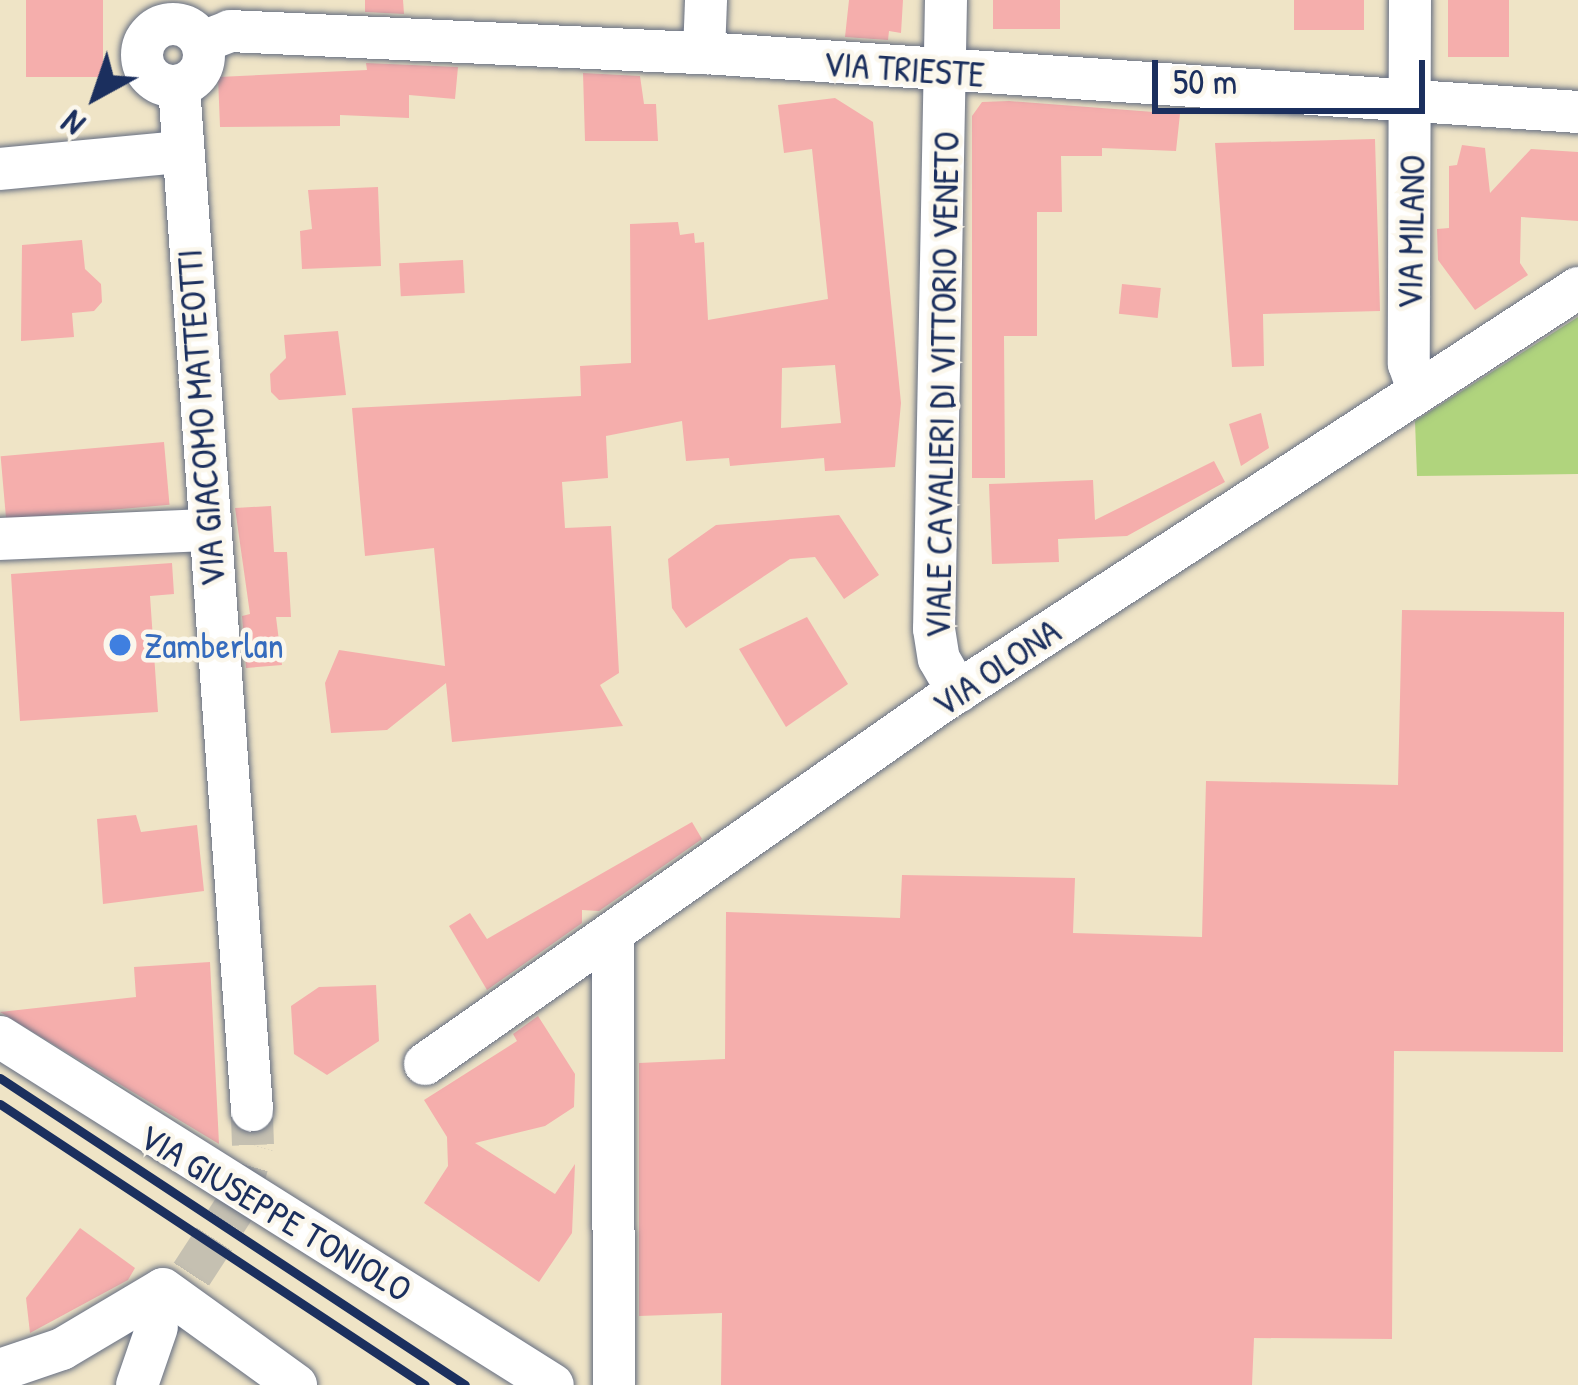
<!DOCTYPE html>
<html>
<head>
<meta charset="utf-8">
<style>
	body { margin:0 }
	#map { position:relative; width:1578px; height:1385px; overflow:hidden; background:#efe4c6; font-family:"Patrick Hand",sans-serif }
	div>[style] { position:absolute }
	[style*='--x'] { left:calc(var(--x)*1px); top:calc(var(--y)*1px); width:calc(var(--w)*1px); rotate:calc(var(--a)*1deg) }
	.green>* { inset:0; background:#b0d47d }
	.building>* { inset:0; background:#f5aeac; transform-origin:0 0 }
	.minor-tunnel>* { height:42px; margin-top:-21px; transform-origin:0; background:repeating-linear-gradient(90deg,#c5c0b1 0 42px,transparent 0 63px) }
	.roads { filter:drop-shadow(0 0 3px #656e82) drop-shadow(0 0 3px #656e82) }
	.minor>* { height:42px; margin:-21px; padding:0 21px; transform-origin:21px; border-radius:21px; background:#fff }
	.minor>.ring { margin:-21px; padding:0; box-sizing:content-box; background:none; border:42px solid #fff; border-radius:50% }
	.rail>* { height:9px; margin:-4.5px; padding:0 4.5px; transform-origin:4.5px; border-radius:4.5px; background:#1b2f5e }
	.dots>* { width:33px; height:33px; translate:-50% -50%; box-sizing:border-box; border:6px solid #fbf7ec; border-radius:50% }
	span { translate:-50% -50%; white-space:nowrap; text-align:center; line-height:1.15; -webkit-text-stroke:9px #fbf7ec; paint-order:stroke }
	.street-label { font-size:36px; color:#1b2f5e }
	.shop-label { font-size:36px; color:#366cbe }
	.left { translate:0 -50%; text-align:left }
	.north { position:absolute; left:36px; top:36px; width:120px; height:120px; -webkit-text-stroke:9px #fbf7ec; paint-order:stroke; rotate:220deg; font-size:33px; font-weight:700; line-height:48px; text-align:center; color:#1b2f5e }
	.north::after { content:''; display:block; margin:auto; width:42px; height:54px; background:#1b2f5e; clip-path:polygon(50% 0,100% 100%,50% 72%,0 100%) }
	.scale { position:absolute; left:1152px; top:60px; width:273px; height:54px; box-sizing:border-box; border:6px solid #1b2f5e; border-top:0; padding-left:15px; font-size:36px; line-height:42px; white-space:nowrap; color:#1b2f5e; -webkit-text-stroke:9px #fbf7ec; paint-order:stroke }
</style>
</head>
<body>
<div id="map">
	<div class="green">
		<i style="clip-path:polygon(1578px 317px,1578px 474px,1417px 476px,1415px 421px)"></i>
	</div>
	<div class="building">
		<i style="left:26px;top:0;width:77px;height:77px"></i>
		<i style="clip-path:polygon(365px 0,403px 0,404px 14px,365px 12px)"></i>
		<i style="clip-path:polygon(849px 0,903px 0,901px 33px,889px 31px,888px 40px,845px 37px)"></i>
		<i style="left:993px;top:0;width:67px;height:29px"></i>
		<i style="left:1294px;top:0;width:70px;height:30px"></i>
		<i style="left:1448px;top:0;width:61px;height:57px"></i>
		<i style="clip-path:polygon(366px 63px,458px 67px,455px 99px,409px 95px,409px 118px,340px 115px,340px 126px,220px 127px,218px 77px,367px 70px)"></i>
		<i style="clip-path:polygon(583px 73px,640px 76px,644px 104px,656px 104px,658px 141px,585px 141px)"></i>
		<i style="clip-path:polygon(evenodd,835px 98px,873px 122px,901px 403px,895px 467px,825px 471px,824px 458px,730px 466px,729px 458px,686px 461px,682px 421px,606px 436px,608px 478px,562px 482px,565px 528px,611px 526px,619px 673px,600px 685px,623px 726px,452px 742px,446px 683px,387px 730px,331px 733px,325px 683px,339px 650px,445px 666px,434px 548px,365px 556px,352px 408px,581px 396px,580px 366px,631px 363px,630px 224px,678px 222px,680px 235px,694px 233px,695px 243px,704px 242px,708px 320px,828px 299px,812px 149px,784px 153px,778px 105px,835px 98px,835px 365px,841px 423px,781px 428px,782px 368px,835px 365px)"></i>
		<i style="clip-path:polygon(1009px 101px,1180px 114px,1176px 151px,1102px 148px,1102px 156px,1061px 156px,1062px 212px,1037px 212px,1037px 336px,1004px 336px,1005px 478px,972px 478px,972px 116px,982px 102px)"></i>
		<i style="clip-path:polygon(1375px 139px,1380px 311px,1263px 314px,1264px 366px,1232px 367px,1215px 143px)"></i>
		<i style="clip-path:polygon(1462px 145px,1485px 148px,1490px 193px,1531px 149px,1578px 152px,1578px 221px,1521px 217px,1520px 263px,1528px 275px,1475px 310px,1438px 260px,1437px 229px,1449px 228px,1449px 166px,1457px 165px)"></i>
		<i style="clip-path:polygon(378px 187px,381px 266px,302px 269px,300px 231px,312px 229px,308px 190px)"></i>
		<i style="clip-path:polygon(82px 240px,85px 269px,101px 284px,102px 302px,94px 311px,72px 313px,74px 337px,21px 341px,22px 245px)"></i>
		<i style="left:463px;top:260px;width:33px;height:64px;rotate:87deg"></i>
		<i style="left:1122px;top:284px;width:39px;height:30px;rotate:6deg"></i>
		<i style="clip-path:polygon(338px 331px,346px 395px,279px 400px,271px 392px,270px 374px,286px 358px,284px 335px)"></i>
		<i style="clip-path:polygon(1261px 413px,1269px 448px,1241px 466px,1229px 424px)"></i>
		<i style="left:164px;top:442px;width:63px;height:164px;rotate:85deg"></i>
		<i style="clip-path:polygon(1214px 461px,1225px 482px,1127px 536px,1058px 539px,1059px 562px,992px 564px,989px 484px,1093px 480px,1095px 520px)"></i>
		<i style="clip-path:polygon(271px 506px,274px 552px,287px 552px,291px 617px,276px 617px,282px 665px,246px 668px,242px 616px,250px 614px,235px 508px)"></i>
		<i style="clip-path:polygon(839px 515px,879px 575px,844px 599px,815px 557px,790px 559px,686px 628px,672px 608px,668px 559px,716px 525px)"></i>
		<i style="clip-path:polygon(172px 563px,174px 594px,150px 596px,158px 712px,20px 721px,11px 574px)"></i>
		<i style="clip-path:polygon(1402px 610px,1564px 612px,1563px 1052px,1394px 1051px,1392px 1339px,1254px 1338px,1252px 1385px,721px 1385px,722px 1313px,639px 1316px,639px 1063px,725px 1059px,726px 912px,900px 918px,902px 875px,1075px 878px,1073px 933px,1202px 937px,1206px 781px,1398px 785px)"></i>
		<i style="clip-path:polygon(807px 617px,848px 684px,786px 727px,739px 649px)"></i>
		<i style="clip-path:polygon(136px 815px,141px 832px,197px 825px,204px 891px,103px 904px,97px 819px)"></i>
		<i style="clip-path:polygon(692px 822px,702px 839px,599px 911px,582px 910px,582px 923px,487px 990px,449px 926px,470px 913px,487px 939px)"></i>
		<i style="clip-path:polygon(210px 962px,219px 1144px,0 1012px,136px 997px,134px 967px)"></i>
		<i style="clip-path:polygon(376px 985px,379px 1041px,327px 1075px,294px 1054px,291px 1006px,319px 987px)"></i>
		<i style="clip-path:polygon(538px 1016px,575px 1074px,574px 1107px,545px 1126px,475px 1143px,555px 1194px,575px 1164px,572px 1233px,539px 1282px,424px 1203px,448px 1166px,447px 1137px,424px 1100px,517px 1041px,513px 1034px)"></i>
		<i style="clip-path:polygon(80px 1228px,135px 1268px,128px 1280px,30px 1333px,26px 1298px)"></i>
	</div>
	<div class="minor-tunnel">
		<i style="--x:157;--y:1327;--w:145;--a:-56.9"></i>
		<i style="--x:236;--y:1206;--w:63;--a:-74.4"></i>
		<i style="--x:253;--y:1145;--w:35;--a:-92"></i>
	</div>
	<div class="roads">
		<div class="minor">
			<i style="--x:946;--y:0;--w:629;--a:91.09"></i>
			<i style="--x:934;--y:629;--w:30;--a:81"></i>
			<i style="--x:939;--y:659;--w:38;--a:60"></i>
			<i style="--x:1410;--y:0;--w:364;--a:90.2"></i>
			<i style="--x:1409;--y:364;--w:28;--a:71"></i>
			<i class="ring" style="left:142px;top:24px;width:20px;height:20px"></i>
			<i style="--x:202;--y:42;--w:30;--a:-21"></i>
			<i style="--x:230;--y:31;--w:475;--a:2.7"></i>
			<i style="--x:704;--y:53;--w:876;--a:3.86"></i>
			<i style="--x:704;--y:53;--w:53;--a:-87.8"></i>
			<i style="--x:179;--y:86;--w:1027;--a:85.92"></i>
			<i style="--x:0;--y:169;--w:182;--a:-5.4"></i>
			<i style="--x:0;--y:539;--w:208;--a:-2.5"></i>
			<i style="--x:613;--y:936;--w:449;--a:89.9"></i>
			<i style="--x:0;--y:1037;--w:653;--a:32.18"></i>
			<i style="--x:425;--y:1064;--w:629;--a:-35.03"></i>
			<i style="--x:940;--y:703;--w:761;--a:-33.04"></i>
			<i style="--x:0;--y:1370;--w:65;--a:-18.7"></i>
			<i style="--x:62;--y:1349;--w:117;--a:-30.7"></i>
			<i style="--x:163;--y:1289;--w:164;--a:35.8"></i>
			<i style="--x:137;--y:1385;--w:61;--a:-71"></i>
		</div>
	</div>
	<div class="rail">
		<i style="--x:0;--y:1078;--w:557;--a:33.43"></i>
		<i style="--x:0;--y:1104;--w:509;--a:33.47"></i>
	</div>
	<div class="dots">
		<i style="left:120px;top:645px;background:#3f7fe0"></i>
	</div>
	<div class="street-label">
		<span style="left:904px;top:68px;rotate:4deg">VIA TRIESTE</span>
		<span style="left:1410px;top:232px;rotate:-89deg">VIA MILANO</span>
		<span style="left:941px;top:385px;rotate:-89deg">VIALE CAVALIERI DI VITTORIO VENETO</span>
		<span style="left:200px;top:418px;rotate:-94deg">VIA GIACOMO MATTEOTTI</span>
		<span style="left:996px;top:667px;rotate:-34deg">VIA OLONA</span>
		<span style="left:276px;top:1212px;rotate:31deg">VIA GIUSEPPE TONIOLO</span>
	</div>
	<div class="shop-label">
		<span class="left" style="left:144px;top:645px">Zamberlan</span>
	</div>
	<div class="north">N</div>
	<div class="scale">50 m</div>
</div>
</body>
</html>
